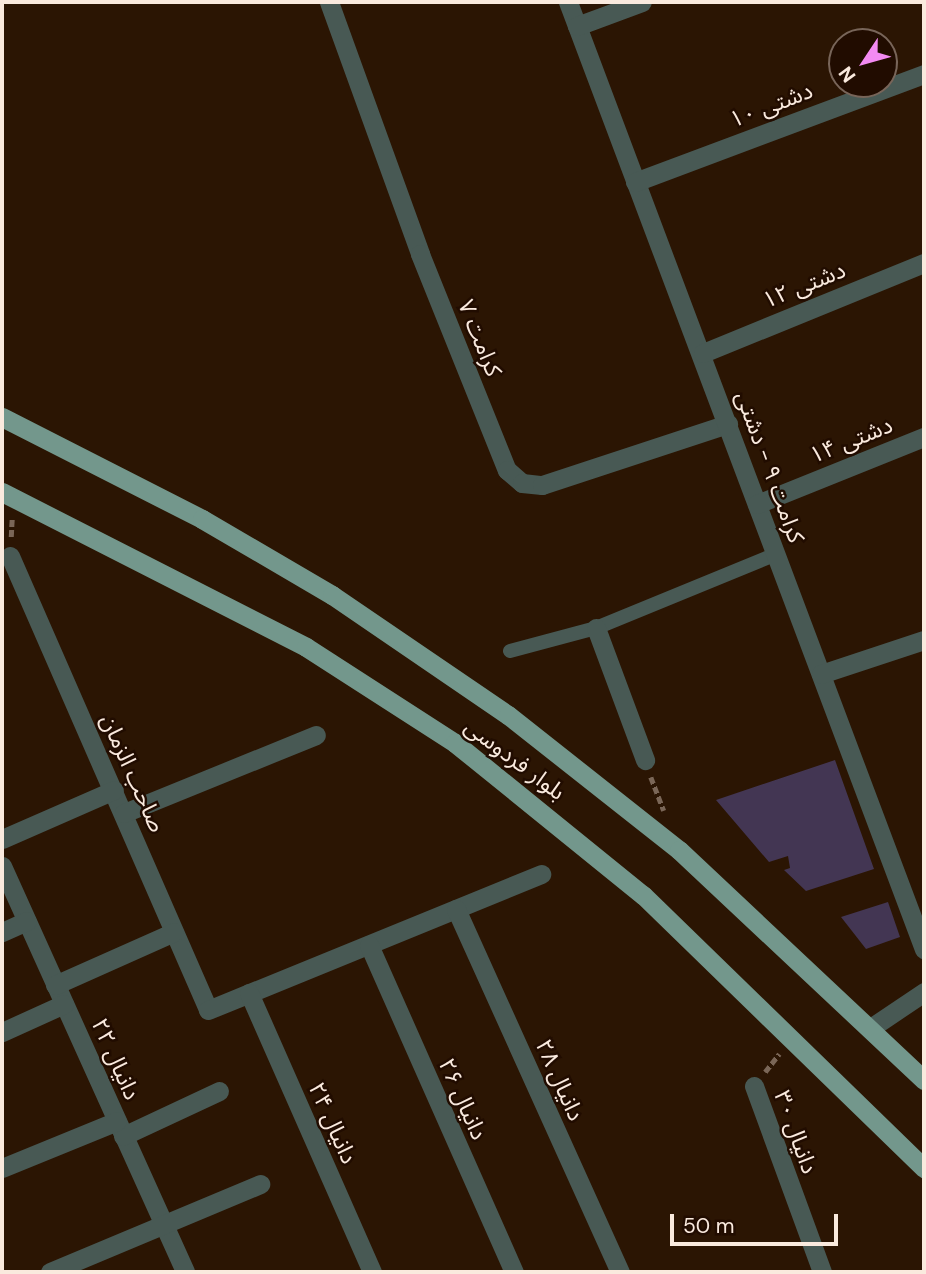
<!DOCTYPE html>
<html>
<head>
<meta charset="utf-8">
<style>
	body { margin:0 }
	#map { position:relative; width:926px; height:1274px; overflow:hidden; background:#2b1503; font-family:"DM Sans","Noto Sans Arabic",sans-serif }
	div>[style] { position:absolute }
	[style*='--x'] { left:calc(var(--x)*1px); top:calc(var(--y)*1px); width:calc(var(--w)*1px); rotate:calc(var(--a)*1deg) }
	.building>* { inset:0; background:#433653 }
	.path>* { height:4.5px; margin-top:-2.25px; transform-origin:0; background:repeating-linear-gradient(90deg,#7a6657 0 7px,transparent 0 10.5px) }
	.service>* { height:14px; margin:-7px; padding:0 7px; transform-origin:7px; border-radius:7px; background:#485954 }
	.minor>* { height:19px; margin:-9.5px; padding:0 9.5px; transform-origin:9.5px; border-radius:9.5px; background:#485954 }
	.primary>* { height:19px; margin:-9.5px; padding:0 9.5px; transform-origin:9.5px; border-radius:9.5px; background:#73978c }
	span { translate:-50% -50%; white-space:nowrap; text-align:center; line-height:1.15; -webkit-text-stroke:5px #210c00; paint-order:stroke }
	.street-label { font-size:23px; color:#faeade }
	.frame { position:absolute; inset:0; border:4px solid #faeade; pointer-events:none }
	.north { position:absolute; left:828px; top:28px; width:70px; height:70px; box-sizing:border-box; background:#210c00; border:2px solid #786559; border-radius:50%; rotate:234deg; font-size:19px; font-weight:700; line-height:28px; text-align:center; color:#faeade }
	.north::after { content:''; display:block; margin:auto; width:24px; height:32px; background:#f38af2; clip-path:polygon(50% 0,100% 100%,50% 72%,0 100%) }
	.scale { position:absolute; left:670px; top:1214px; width:168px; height:32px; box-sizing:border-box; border:4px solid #faeade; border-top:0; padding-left:9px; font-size:21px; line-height:24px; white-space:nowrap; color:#faeade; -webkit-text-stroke:5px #210c00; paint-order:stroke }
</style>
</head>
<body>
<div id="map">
	<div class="building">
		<i style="clip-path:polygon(835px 760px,874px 869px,806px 891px,784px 870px,790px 868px,788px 856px,769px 862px,716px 800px)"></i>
		<i style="clip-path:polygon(888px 902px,900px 937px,866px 949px,841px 917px)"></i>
	</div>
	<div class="path">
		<i style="--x:11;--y:537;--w:19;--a:-87"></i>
		<i style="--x:651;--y:777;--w:36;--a:69"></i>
		<i style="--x:765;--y:1072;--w:23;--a:-52"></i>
	</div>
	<div class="service">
		<i style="--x:510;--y:651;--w:89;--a:-15"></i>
		<i style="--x:596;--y:628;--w:195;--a:-22.3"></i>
	</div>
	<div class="minor">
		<i style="--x:329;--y:2;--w:268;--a:70.1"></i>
		<i style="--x:420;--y:254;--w:233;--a:68.1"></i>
		<i style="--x:507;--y:470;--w:20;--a:41"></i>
		<i style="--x:522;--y:483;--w:20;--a:6"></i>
		<i style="--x:542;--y:485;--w:196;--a:-18.2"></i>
		<i style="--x:568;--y:2;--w:1012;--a:69.4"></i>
		<i style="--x:577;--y:26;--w:69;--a:-20.3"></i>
		<i style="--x:635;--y:182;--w:309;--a:-20.5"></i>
		<i style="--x:703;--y:353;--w:239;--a:-22.2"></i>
		<i style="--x:757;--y:504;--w:180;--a:-21.9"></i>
		<i style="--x:10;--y:556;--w:495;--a:66.4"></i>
		<i style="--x:208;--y:1010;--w:360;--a:-22.2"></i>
		<i style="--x:596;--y:628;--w:141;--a:69.6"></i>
		<i style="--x:821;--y:674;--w:108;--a:-18.3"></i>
		<i style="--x:124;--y:813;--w:207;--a:-22.1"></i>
		<i style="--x:2;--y:839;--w:122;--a:-23.6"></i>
		<i style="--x:2;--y:866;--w:445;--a:65.7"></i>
		<i style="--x:456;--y:909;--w:398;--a:65.7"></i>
		<i style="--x:2;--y:932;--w:27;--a:-24"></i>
		<i style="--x:369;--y:945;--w:358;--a:66.1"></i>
		<i style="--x:55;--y:985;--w:130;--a:-24"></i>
		<i style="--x:249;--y:993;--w:305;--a:66.2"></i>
		<i style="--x:872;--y:1027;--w:63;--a:-33.9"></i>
		<i style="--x:2;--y:1032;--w:68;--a:-24.3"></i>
		<i style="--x:754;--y:1086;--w:198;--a:69.9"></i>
		<i style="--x:123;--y:1136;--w:106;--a:-25.1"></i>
		<i style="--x:2;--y:1168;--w:124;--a:-22.2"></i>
		<i style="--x:50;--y:1272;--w:228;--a:-22.7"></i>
	</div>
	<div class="primary">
		<i style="--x:2;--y:417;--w:225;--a:27"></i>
		<i style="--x:202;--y:519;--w:151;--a:30.3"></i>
		<i style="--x:332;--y:595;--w:213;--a:34.3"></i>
		<i style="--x:508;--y:715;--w:218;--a:38.3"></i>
		<i style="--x:679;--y:850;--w:336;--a:43.2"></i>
		<i style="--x:2;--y:492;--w:341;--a:27"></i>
		<i style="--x:306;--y:647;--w:177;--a:32.8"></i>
		<i style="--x:455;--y:743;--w:242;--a:39"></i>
		<i style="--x:643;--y:895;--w:392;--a:44.2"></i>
	</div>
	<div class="street-label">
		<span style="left:771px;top:105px;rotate:-21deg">دشتی ۱۰</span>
		<span style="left:804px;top:285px;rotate:-22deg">دشتی ۱۲</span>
		<span style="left:480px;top:338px;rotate:68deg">کرامت ۷</span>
		<span style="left:851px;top:440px;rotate:-22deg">دشتی ۱۴</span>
		<span style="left:770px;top:467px;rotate:70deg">کرامت ۹ - دشتی</span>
		<span style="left:515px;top:759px;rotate:37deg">بلوار فردوسی</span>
		<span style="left:133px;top:773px;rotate:66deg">صاحب الزمان</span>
		<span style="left:116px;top:1059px;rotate:66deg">دانیال ۲۲</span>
		<span style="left:560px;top:1080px;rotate:66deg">دانیال ۲۸</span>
		<span style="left:463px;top:1099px;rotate:66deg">دانیال ۲۶</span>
		<span style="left:333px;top:1123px;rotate:66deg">دانیال ۲۴</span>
		<span style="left:796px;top:1132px;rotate:70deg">دانیال ۳۰</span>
	</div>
	<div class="frame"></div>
	<div class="north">N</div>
	<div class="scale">50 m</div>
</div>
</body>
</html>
